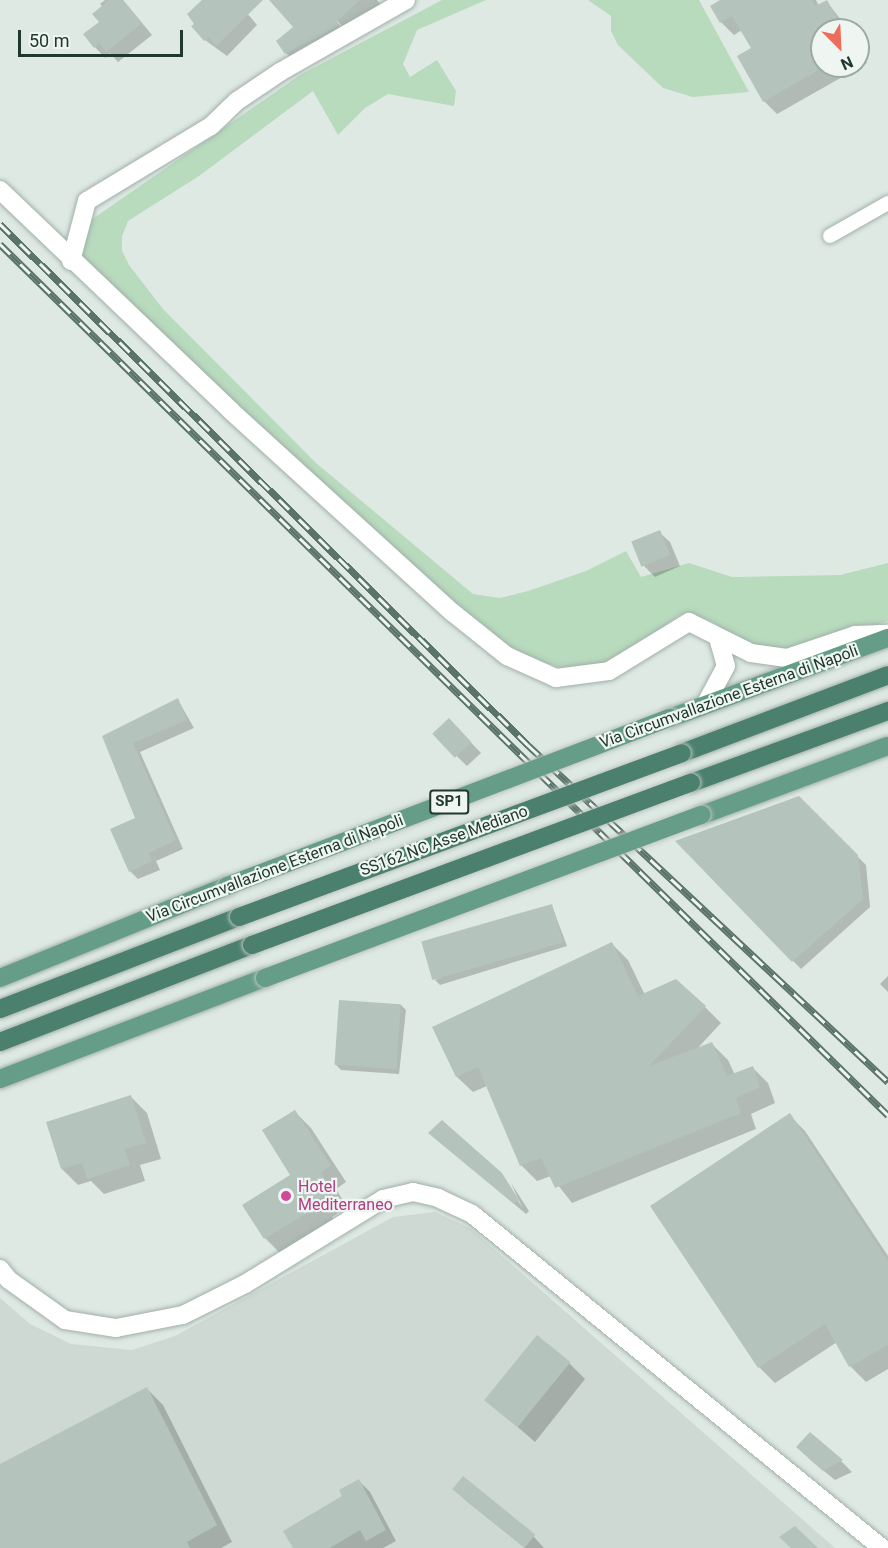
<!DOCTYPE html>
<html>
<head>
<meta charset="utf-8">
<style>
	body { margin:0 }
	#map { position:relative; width:888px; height:1548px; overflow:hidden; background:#dee9e3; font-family:Roboto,sans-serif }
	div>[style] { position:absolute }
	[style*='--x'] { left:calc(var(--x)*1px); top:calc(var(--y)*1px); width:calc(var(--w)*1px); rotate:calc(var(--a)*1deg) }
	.built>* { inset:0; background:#cdd9d2 }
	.green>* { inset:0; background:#b8dabd }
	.shadow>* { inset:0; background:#0003 }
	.building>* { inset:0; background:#b4c4bc; transform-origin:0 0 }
	.roads { filter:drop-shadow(0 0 2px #a1b0a9) drop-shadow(0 0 2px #a1b0a9) }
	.service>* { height:14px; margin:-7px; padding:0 7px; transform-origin:7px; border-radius:7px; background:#fff }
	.minor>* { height:18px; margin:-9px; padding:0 9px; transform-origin:9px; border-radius:9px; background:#fff }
	.primary>* { height:18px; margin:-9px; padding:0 9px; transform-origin:9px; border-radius:9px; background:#659d88 }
	.trunk>* { height:18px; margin:-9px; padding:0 9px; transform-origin:9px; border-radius:9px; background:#4a806d }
	.rail>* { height:7px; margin-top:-3.5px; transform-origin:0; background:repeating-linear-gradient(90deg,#eff6f2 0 14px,#5b746a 0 28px); box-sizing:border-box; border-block:2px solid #5b746a }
	.bridges { filter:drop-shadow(0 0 2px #bcc3c1) drop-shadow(0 0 2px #bcc3c1) }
	.primary-bridge>* { height:18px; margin:-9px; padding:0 9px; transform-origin:9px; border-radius:9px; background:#659d88 }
	.trunk-bridge>* { height:18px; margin:-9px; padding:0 9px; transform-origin:9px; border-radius:9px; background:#4a806d }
	.dots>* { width:16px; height:16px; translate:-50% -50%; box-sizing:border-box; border:3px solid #eff6f2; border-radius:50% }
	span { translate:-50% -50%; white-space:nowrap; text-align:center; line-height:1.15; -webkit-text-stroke:4.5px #eff6f2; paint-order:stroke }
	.shield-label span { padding:2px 4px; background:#eff6f2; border:2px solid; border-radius:4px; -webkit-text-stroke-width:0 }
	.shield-label { font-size:15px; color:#20382f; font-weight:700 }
	.street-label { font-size:16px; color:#20382f }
	.hotel-label { font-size:16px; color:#b23c85 }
	.left { translate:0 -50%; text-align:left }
	.north { position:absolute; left:810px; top:18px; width:60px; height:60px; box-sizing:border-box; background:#eff6f2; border:2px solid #9caaa4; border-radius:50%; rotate:156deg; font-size:16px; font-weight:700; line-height:24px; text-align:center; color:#20382f }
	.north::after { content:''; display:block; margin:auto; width:21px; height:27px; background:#ec6d5a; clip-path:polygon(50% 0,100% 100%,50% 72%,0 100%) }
	.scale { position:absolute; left:18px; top:30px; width:165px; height:27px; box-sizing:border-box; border:3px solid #20382f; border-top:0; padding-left:8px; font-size:18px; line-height:21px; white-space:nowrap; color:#20382f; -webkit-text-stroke:4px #eff6f2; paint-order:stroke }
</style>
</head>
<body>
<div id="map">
	<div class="built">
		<i style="clip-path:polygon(435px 1212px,470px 1228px,835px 1548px,0 1548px,0 1298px,30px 1324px,71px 1344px,132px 1350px,175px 1336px,393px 1217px)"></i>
	</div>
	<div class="green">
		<i style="clip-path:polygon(442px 0,486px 0,417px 30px,403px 64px,410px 77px,437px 60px,456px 91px,454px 106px,388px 94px,365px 108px,338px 135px,313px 91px,199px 176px,128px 221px,122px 236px,122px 251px,129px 265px,163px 309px,316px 463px,473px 594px,500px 598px,528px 591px,586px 571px,626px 551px,641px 577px,689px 563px,732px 577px,840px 575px,888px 563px,888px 621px,795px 651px,742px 643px,712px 622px,694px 615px,680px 615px,619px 658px,598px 667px,573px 672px,517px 653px,399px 561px,82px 261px,82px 234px,91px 220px,300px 75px)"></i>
		<i style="clip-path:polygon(588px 0,699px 0,749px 92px,693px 97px,663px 88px,618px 45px,611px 31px,611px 16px)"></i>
	</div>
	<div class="shadow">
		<i style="clip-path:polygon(105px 0,123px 0,152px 35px,118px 62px,110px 53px,105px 58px,95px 47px,103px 7px,100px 4px)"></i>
		<i style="clip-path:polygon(204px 0,236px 0,257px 25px,227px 56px,205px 40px,196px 24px)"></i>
		<i style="clip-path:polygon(271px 0,377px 0,382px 6px,351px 35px,332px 16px,352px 40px,301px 67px,286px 53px,295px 27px)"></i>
		<i style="clip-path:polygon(723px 0,816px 0,819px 6px,827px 2px,849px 30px,822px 30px,822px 66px,858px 66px,858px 47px,867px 63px,777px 114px,764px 101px,753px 49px,742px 30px,734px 35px,721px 22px)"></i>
		<i style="clip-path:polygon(659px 532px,670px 542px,680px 566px,655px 577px,644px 566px)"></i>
		<i style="clip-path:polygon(178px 700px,194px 728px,140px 752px,183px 849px,156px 861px,160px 870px,138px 879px,130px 871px,137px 818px,104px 736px)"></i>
		<i style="clip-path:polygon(459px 730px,481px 753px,467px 766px,434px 734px)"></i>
		<i style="clip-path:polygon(798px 797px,866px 865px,870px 907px,801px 969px,678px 842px)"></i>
		<i style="clip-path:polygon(552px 906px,567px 946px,440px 985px,435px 980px)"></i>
		<i style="clip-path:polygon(612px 944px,628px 960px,645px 995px,676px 980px,705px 1007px,721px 1023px,695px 1051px,712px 1044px,728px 1060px,735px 1075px,753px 1068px,768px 1083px,775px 1103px,751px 1114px,756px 1129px,572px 1203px,551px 1176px,537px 1181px,521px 1165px,487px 1086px,473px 1092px,457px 1077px,434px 1028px)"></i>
		<i style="clip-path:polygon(888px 976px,888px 992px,880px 984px)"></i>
		<i style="clip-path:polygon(401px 1005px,406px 1010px,399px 1074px,341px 1070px,336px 1065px)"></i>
		<i style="clip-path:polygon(131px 1097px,147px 1113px,161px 1159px,140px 1165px,145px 1181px,104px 1194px,91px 1181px,78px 1185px,62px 1169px)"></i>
		<i style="clip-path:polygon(295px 1112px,311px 1128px,346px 1182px,336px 1189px,347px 1207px,332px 1217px,335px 1222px,281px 1254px,265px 1238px,292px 1175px)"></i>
		<i style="clip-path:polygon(789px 1115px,805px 1131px,888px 1256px,888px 1369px,866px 1382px,850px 1366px,837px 1342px,775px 1383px,759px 1367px,652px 1206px)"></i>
		<i style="clip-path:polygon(430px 1133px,501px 1174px,522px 1207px,511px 1183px,529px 1211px,526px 1214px)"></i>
		<i style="clip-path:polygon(569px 1363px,585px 1379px,535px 1442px,487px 1400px)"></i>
		<i style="clip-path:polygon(147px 1389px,163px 1405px,232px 1542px,221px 1548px,0 1548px,0 1466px)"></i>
		<i style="clip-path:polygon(810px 1434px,842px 1462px,852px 1472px,835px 1480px,808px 1458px)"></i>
		<i style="clip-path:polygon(463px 1478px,534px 1537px,544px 1548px,525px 1548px,464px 1499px,454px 1488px)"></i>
		<i style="clip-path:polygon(359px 1481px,370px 1492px,396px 1541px,383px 1548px,295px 1548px)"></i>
	</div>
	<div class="building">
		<i style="clip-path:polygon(109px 0,123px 0,142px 23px,106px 52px,99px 43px,94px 48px,83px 34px,99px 22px,92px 14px)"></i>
		<i style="clip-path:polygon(202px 0,263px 0,216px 46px,209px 37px,204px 41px,191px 26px,194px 24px,187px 14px)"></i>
		<i style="clip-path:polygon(269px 0,360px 0,336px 22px,339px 25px,285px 54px,276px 41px,293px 27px)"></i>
		<i style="clip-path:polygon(720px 0,812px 0,815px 6px,827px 0,844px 30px,822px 30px,822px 68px,763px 102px,737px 56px,751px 48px,732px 16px,720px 23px,710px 6px)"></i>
		<i style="left:660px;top:530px;width:27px;height:31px;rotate:68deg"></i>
		<i style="clip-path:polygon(178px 698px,187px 720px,133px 743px,176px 840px,149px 853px,152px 861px,129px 872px,110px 829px,135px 818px,102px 736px)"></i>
		<i style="left:449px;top:718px;width:33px;height:23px;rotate:47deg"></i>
		<i style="clip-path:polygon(799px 796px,858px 855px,863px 899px,792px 962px,675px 841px)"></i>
		<i style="left:552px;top:904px;width:40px;height:136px;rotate:74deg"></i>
		<i style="clip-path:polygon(612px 942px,638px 996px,676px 979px,706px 1006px,649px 1066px,712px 1042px,727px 1076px,753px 1066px,760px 1087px,736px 1098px,741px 1113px,555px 1188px,541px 1158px,520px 1166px,478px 1067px,456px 1077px,432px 1027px)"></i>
		<i style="left:339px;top:1000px;width:62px;height:65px;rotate:4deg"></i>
		<i style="clip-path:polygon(131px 1095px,146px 1143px,125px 1149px,130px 1165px,87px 1179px,82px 1163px,61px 1169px,46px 1122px)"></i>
		<i style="clip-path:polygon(295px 1110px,331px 1166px,321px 1172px,332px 1191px,317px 1200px,320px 1205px,264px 1239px,242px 1205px,290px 1175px,262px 1130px)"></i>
		<i style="clip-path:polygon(790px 1113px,888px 1261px,888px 1345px,849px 1367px,825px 1324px,758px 1368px,650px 1206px)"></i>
		<i style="clip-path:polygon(442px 1120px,502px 1173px,519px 1200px,514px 1204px,428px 1133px)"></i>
		<i style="left:537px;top:1335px;width:43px;height:84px;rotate:39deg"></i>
		<i style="clip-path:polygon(147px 1387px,217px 1525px,187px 1542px,190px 1548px,0 1548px,0 1464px)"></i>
		<i style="clip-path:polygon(810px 1432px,843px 1460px,823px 1471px,796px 1447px)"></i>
		<i style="left:463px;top:1476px;width:93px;height:17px;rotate:39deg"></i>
		<i style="clip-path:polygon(359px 1479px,386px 1530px,366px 1541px,360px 1530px,330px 1548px,293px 1548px,283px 1531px,342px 1496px,339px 1490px)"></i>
		<i style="clip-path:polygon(795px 1526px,818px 1548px,791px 1548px,779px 1537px)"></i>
	</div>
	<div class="roads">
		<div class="service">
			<i style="--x:830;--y:236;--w:67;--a:-29.6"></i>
		</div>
		<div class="minor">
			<i style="--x:0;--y:190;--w:320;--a:43.7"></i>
			<i style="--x:231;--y:411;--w:299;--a:42.3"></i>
			<i style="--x:452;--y:612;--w:70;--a:38.7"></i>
			<i style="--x:507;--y:656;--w:54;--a:24.2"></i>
			<i style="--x:556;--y:678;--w:53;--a:-7.5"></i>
			<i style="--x:609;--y:671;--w:94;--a:-31.5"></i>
			<i style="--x:689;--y:622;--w:69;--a:26.6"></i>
			<i style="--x:751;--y:653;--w:36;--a:8"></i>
			<i style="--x:787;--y:658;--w:72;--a:-18.7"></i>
			<i style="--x:855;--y:635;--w:33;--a:-2"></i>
			<i style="--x:71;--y:261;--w:62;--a:-75.1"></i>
			<i style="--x:87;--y:201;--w:145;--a:-31.2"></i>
			<i style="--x:211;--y:126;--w:36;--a:-44"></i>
			<i style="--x:237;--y:101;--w:52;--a:-34"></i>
			<i style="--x:280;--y:72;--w:145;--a:-29.7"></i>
			<i style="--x:705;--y:705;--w:44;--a:-61.7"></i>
			<i style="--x:726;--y:666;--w:29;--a:-106"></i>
			<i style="--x:0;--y:1269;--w:14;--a:51"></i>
			<i style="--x:9;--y:1280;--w:69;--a:35.5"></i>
			<i style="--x:65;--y:1320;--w:52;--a:8.9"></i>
			<i style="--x:116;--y:1328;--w:68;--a:-11"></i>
			<i style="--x:183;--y:1315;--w:69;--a:-26.6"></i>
			<i style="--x:245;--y:1284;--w:162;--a:-31.6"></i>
			<i style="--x:383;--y:1199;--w:31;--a:-13"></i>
			<i style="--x:413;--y:1192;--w:26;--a:13"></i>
			<i style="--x:438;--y:1198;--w:38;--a:25"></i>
			<i style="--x:472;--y:1214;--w:529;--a:39.17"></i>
		</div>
		<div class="primary">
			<i style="--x:670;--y:718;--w:232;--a:-20.2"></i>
			<i style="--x:702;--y:815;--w:198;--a:-20.4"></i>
			<i style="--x:0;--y:978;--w:245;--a:-22.1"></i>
			<i style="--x:0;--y:1079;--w:284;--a:-20.9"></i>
		</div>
		<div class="trunk">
			<i style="--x:682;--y:753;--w:220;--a:-20.7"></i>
			<i style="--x:691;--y:783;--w:210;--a:-20.1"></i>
			<i style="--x:0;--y:1009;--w:256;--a:-21.1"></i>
			<i style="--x:0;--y:1042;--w:270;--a:-21.1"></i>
		</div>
	</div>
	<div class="rail">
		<i style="--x:0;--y:224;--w:742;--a:44.62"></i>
		<i style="--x:528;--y:745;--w:493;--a:43.1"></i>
		<i style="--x:0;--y:244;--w:1244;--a:44.45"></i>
	</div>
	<div class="bridges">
		<div class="primary-bridge">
			<i style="--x:227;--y:886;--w:474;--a:-20.8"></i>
			<i style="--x:265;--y:978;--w:466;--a:-20.5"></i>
		</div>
		<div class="trunk-bridge">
			<i style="--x:239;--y:917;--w:472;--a:-20.3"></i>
			<i style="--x:252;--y:945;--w:468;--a:-20.3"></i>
		</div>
	</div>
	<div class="dots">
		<i style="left:286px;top:1196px;background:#d1479c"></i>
	</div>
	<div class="shield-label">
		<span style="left:449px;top:802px">SP1</span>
	</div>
	<div class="street-label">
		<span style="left:729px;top:697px;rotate:-20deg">Via Circumvallazione Esterna di Napoli</span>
		<span style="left:444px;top:841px;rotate:-20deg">SS162 NC Asse Mediano</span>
		<span style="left:275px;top:869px;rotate:-21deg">Via Circumvallazione Esterna di Napoli</span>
	</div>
	<div class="hotel-label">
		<span class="left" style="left:298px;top:1196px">Hotel<br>Mediterraneo</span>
	</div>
	<div class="north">N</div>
	<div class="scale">50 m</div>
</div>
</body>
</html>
